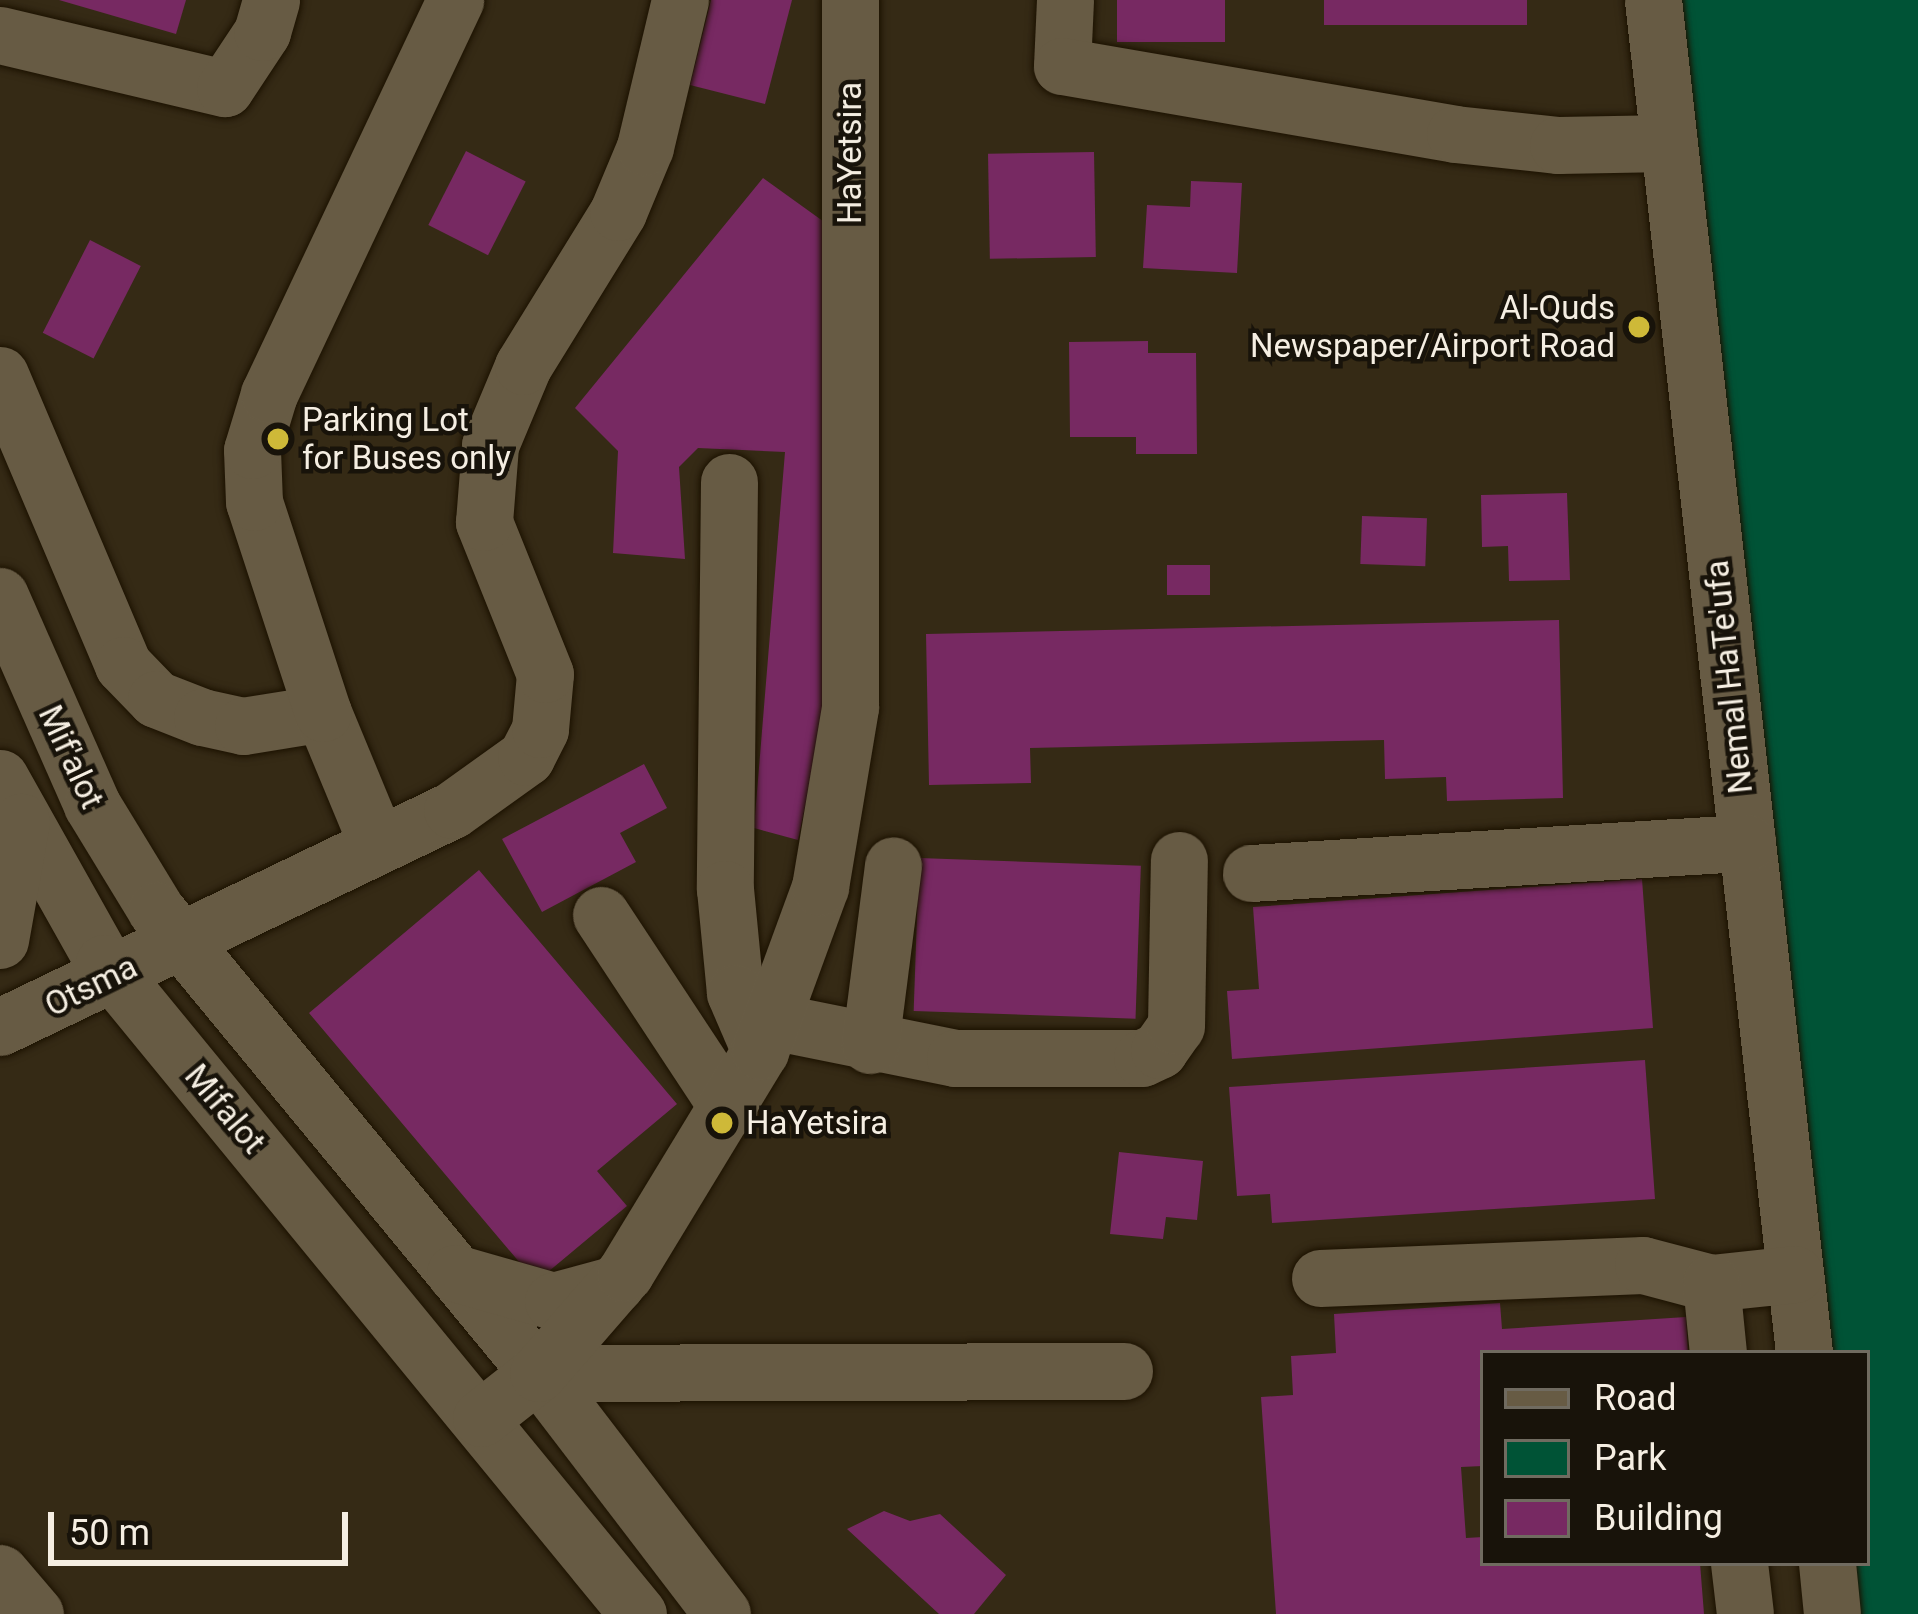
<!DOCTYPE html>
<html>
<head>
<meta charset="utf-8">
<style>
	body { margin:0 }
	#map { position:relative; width:1918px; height:1614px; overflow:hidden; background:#352a15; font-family:Roboto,sans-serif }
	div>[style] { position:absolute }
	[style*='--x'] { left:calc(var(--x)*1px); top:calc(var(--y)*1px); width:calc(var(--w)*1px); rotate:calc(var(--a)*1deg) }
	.green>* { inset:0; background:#005336 }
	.building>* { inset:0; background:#772962; transform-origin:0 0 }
	.roads { filter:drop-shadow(0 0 3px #1c1201) drop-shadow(0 0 3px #1c1201) }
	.minor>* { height:57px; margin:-28.5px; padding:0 28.5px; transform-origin:28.5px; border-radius:28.5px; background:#675b44 }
	.dots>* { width:33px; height:33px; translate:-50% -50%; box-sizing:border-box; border:6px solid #18130a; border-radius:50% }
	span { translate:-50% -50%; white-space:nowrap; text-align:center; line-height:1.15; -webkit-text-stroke:9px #18130a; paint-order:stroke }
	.street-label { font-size:33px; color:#f5eee2 }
	.poi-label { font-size:33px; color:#f5eee2 }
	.right { translate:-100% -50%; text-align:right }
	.left { translate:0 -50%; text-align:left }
	.legend { position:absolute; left:1480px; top:1350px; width:390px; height:216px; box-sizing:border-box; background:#18130a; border:3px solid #706b60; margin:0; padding:15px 21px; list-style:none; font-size:36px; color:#f5eee2 }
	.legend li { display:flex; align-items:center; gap:24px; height:60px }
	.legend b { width:60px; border:3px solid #706b60 }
	.scale { position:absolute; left:48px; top:1512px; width:300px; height:54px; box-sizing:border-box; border:6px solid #f5eee2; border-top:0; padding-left:15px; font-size:36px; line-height:42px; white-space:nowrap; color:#f5eee2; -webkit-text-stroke:9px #18130a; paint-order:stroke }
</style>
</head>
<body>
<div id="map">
	<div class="green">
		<i style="clip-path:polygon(1672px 0,1918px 0,1918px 1614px,1856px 1614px,1850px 1563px,1867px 1563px,1867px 1353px,1826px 1353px)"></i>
	</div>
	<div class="building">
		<i style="clip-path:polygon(59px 0,186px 0,176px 34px)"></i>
		<i style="clip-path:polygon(711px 0,792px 0,765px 104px,690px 85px)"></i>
		<i style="left:1117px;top:0;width:108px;height:42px"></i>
		<i style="left:1324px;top:0;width:203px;height:25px"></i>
		<i style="left:466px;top:151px;width:67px;height:83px;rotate:27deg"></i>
		<i style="left:1094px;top:152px;width:105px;height:106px;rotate:89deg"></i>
		<i style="clip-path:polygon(763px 178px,827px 224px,822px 726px,798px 840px,754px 828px,785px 452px,698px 448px,679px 467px,685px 559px,613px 553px,618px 451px,575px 408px)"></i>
		<i style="clip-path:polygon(1191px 181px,1242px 183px,1237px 273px,1143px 268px,1147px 205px,1190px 207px)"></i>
		<i style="left:90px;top:240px;width:57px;height:104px;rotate:27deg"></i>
		<i style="clip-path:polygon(1148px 341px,1148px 353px,1196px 353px,1197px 454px,1136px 454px,1136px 437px,1070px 437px,1069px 342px)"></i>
		<i style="clip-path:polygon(1567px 493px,1570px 580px,1509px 581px,1508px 546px,1482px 547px,1481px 495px)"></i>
		<i style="left:1362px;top:516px;width:65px;height:48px;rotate:2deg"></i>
		<i style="left:1210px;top:565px;width:30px;height:43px;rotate:90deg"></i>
		<i style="clip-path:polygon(1559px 620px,1563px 798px,1447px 801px,1446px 777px,1385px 779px,1384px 740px,1030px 748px,1031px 783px,929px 785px,926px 634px)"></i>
		<i style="clip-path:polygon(644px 764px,667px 808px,620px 833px,636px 862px,542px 912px,502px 839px)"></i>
		<i style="left:919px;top:858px;width:222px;height:153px;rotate:2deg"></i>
		<i style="clip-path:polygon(479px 870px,677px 1104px,597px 1171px,627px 1206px,536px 1282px,309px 1013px)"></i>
		<i style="clip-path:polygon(1642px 879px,1653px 1028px,1232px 1059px,1227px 991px,1259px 989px,1253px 907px)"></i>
		<i style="clip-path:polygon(1645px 1060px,1655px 1199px,1272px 1223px,1270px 1194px,1237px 1196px,1229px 1087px)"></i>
		<i style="clip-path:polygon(1119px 1152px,1203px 1161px,1197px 1220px,1166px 1217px,1163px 1239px,1110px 1234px)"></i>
		<i style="clip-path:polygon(1500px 1303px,1502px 1329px,1686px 1317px,1688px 1353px,1483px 1353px,1483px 1466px,1461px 1467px,1466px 1538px,1483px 1537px,1483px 1563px,1700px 1563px,1704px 1614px,1276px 1614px,1261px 1397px,1293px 1395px,1291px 1356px,1336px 1353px,1334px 1314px)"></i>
		<i style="clip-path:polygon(884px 1511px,910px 1521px,940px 1514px,1006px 1575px,974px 1614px,939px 1614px,847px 1529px)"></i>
	</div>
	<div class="roads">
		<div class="minor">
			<i style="--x:1065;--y:0;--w:66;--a:92.6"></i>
			<i style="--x:1062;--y:66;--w:399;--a:9.8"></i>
			<i style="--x:1455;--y:134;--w:104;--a:6.1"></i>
			<i style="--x:1558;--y:145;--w:111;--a:-1"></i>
			<i style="--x:1653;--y:0;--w:1361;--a:83.63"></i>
			<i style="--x:0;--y:35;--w:231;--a:13.3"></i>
			<i style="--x:225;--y:88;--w:67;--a:-56.5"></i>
			<i style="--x:262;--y:32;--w:33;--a:-74"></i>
			<i style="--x:0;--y:375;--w:315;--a:67"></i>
			<i style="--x:123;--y:665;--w:47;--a:45.9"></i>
			<i style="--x:156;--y:699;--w:49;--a:21.4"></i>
			<i style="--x:202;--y:717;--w:42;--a:12.4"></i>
			<i style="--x:243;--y:726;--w:81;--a:-9.2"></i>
			<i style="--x:729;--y:482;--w:407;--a:90.6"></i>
			<i style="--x:725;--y:889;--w:104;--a:84.5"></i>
			<i style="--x:735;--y:993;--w:63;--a:66.7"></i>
			<i style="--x:0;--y:596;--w:228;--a:66.2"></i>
			<i style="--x:92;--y:805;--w:123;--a:58.6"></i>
			<i style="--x:156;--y:910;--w:600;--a:50.48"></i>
			<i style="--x:538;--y:1373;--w:303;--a:52.6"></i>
			<i style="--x:0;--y:778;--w:212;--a:60.7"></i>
			<i style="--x:104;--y:963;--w:842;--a:50.64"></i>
			<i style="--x:376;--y:841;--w:139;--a:-112.5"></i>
			<i style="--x:323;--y:713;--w:222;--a:-108.1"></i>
			<i style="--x:254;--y:502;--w:52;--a:-92.2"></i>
			<i style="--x:252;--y:450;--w:59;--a:-73.1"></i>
			<i style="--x:269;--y:394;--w:436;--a:-64.7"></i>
			<i style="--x:1251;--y:873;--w:497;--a:-3.5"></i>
			<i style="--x:601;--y:915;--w:232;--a:56.6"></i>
			<i style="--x:0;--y:940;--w:120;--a:-79.9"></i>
			<i style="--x:772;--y:1021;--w:187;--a:11.4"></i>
			<i style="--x:955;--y:1058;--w:187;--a:0"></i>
			<i style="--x:1142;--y:1058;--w:19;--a:-25"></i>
			<i style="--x:1159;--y:1050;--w:29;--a:-55"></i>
			<i style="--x:1176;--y:1026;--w:166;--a:-89"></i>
			<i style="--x:0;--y:1027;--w:501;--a:-25.65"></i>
			<i style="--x:452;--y:810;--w:91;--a:-35.6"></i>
			<i style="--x:526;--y:757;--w:31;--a:-63"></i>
			<i style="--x:540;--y:729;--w:55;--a:-84.8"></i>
			<i style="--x:545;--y:674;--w:164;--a:-111.9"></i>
			<i style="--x:484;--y:522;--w:77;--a:-85.5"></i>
			<i style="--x:490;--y:445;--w:86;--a:-67.3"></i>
			<i style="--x:523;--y:366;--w:181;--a:-58.3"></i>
			<i style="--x:618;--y:212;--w:70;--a:-67.4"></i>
			<i style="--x:645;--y:147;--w:151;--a:-76.6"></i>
			<i style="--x:870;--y:1045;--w:181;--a:-82.7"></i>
			<i style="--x:455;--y:1273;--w:102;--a:15.9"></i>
			<i style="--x:553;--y:1301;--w:65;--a:-15.1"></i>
			<i style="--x:1320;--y:1278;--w:323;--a:-2.3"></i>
			<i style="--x:1643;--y:1265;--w:70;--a:14.8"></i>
			<i style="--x:1711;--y:1283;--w:84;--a:-6.1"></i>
			<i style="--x:1711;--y:1283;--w:70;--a:84.3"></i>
			<i style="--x:538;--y:1373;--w:586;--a:-0.2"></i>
			<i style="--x:481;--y:1418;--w:73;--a:-38.3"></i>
			<i style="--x:538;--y:1373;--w:133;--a:-49"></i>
			<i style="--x:625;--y:1273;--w:260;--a:-58.7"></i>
			<i style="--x:760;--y:1051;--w:175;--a:-69.9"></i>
			<i style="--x:820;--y:887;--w:182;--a:-80.5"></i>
			<i style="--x:850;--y:707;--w:707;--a:-90"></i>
			<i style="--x:1739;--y:1563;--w:51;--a:83.3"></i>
			<i style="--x:1827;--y:1563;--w:51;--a:84.4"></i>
			<i style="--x:0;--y:1573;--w:54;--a:49.5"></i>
		</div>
	</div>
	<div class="dots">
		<i style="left:1639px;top:327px;background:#ceb938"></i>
		<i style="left:278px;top:439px;background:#ceb938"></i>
		<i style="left:722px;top:1123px;background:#ceb938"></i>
	</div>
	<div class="street-label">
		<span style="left:850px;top:153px;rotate:-90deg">HaYetsira</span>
		<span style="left:1729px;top:677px;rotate:-96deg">Nemal HaTe'ufa</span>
		<span style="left:71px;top:757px;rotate:65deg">Mif'alot</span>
		<span style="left:91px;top:986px;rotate:-26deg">Otsma</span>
		<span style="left:225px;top:1109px;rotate:50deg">Mifalot</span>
	</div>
	<div class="poi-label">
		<span class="right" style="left:1615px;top:327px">Al-Quds<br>Newspaper/Airport Road</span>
		<span class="left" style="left:302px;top:439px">Parking Lot<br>for Buses only</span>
		<span class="left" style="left:746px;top:1123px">HaYetsira</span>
	</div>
	<ul class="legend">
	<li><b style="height:15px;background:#675b44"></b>Road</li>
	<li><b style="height:33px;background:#005336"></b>Park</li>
	<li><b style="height:33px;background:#772962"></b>Building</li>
	</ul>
	<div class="scale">50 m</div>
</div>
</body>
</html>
